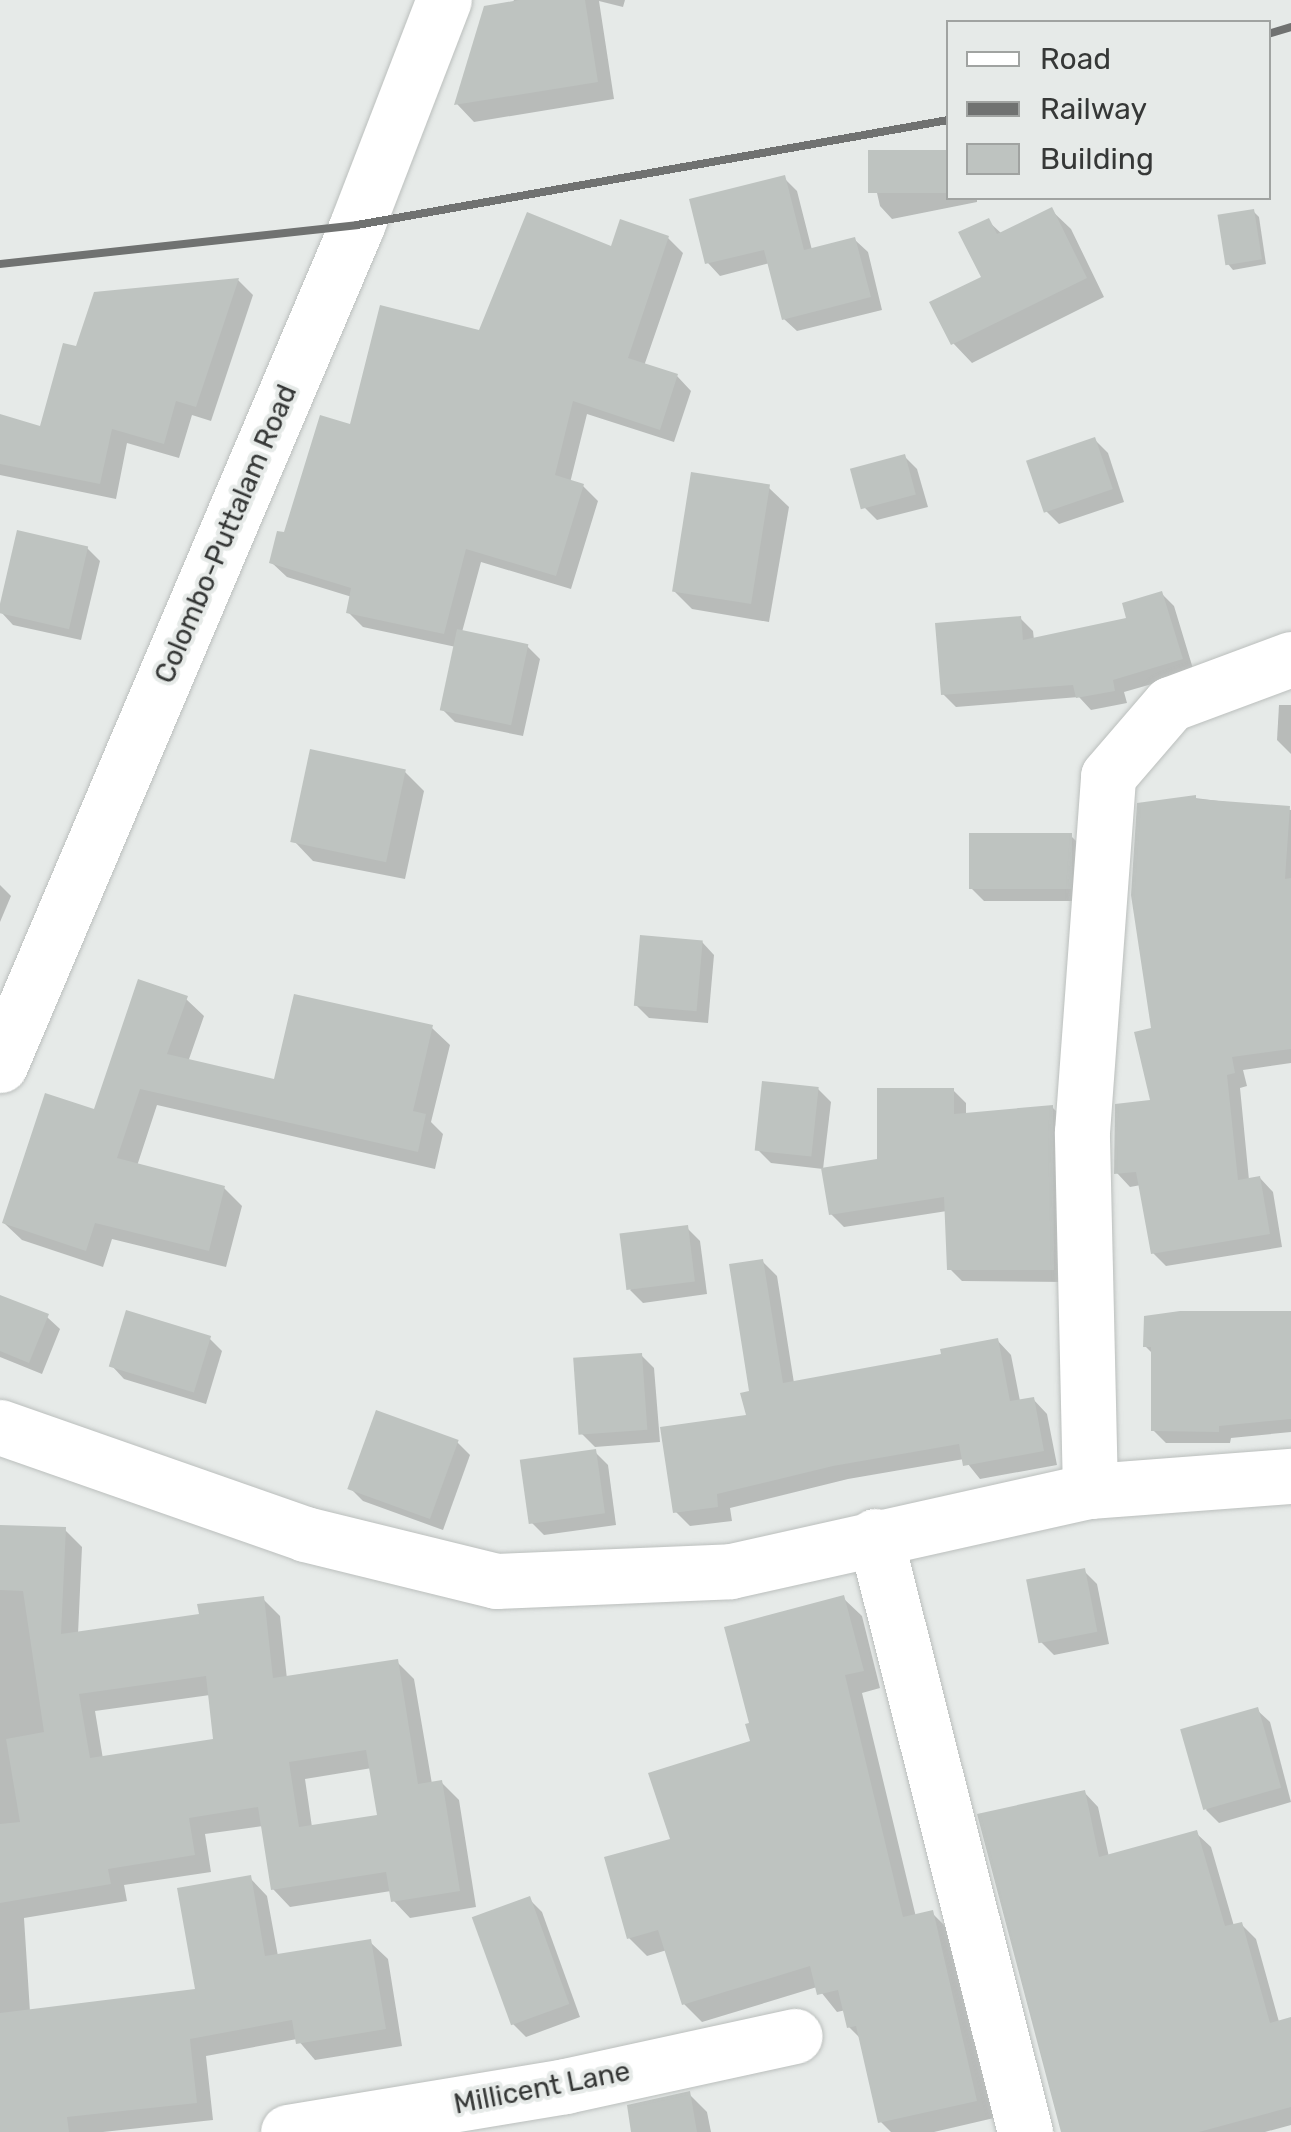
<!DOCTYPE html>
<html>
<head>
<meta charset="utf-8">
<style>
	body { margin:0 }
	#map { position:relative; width:1291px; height:2132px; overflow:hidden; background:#e6eae8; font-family:Rubik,sans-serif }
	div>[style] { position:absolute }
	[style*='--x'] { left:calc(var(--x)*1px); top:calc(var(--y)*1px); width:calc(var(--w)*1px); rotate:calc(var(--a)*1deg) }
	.shadow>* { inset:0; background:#0003 }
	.building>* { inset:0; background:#bec3c0; transform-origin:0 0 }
	.roads { filter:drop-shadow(0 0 2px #bbbfbd) drop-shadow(0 0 2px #bbbfbd) }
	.minor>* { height:55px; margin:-27.5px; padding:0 27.5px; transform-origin:27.5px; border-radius:27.5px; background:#fff }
	.highway>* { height:55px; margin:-27.5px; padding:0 27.5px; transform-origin:27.5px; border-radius:27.5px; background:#fff }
	.rail>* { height:8px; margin:-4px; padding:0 4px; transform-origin:4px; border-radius:4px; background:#707271 }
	span { translate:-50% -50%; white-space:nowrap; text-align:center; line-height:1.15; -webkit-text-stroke:8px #e6eae8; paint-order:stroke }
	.street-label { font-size:28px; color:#363837 }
	.legend { position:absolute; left:946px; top:20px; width:325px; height:180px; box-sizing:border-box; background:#e6eae8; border:2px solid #a0a3a1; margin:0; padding:12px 18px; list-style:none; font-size:30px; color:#363837 }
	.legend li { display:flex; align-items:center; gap:20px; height:50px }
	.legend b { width:50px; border:2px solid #a0a3a1 }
</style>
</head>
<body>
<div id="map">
	<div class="shadow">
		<i style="clip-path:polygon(514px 0,625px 0,623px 7px,599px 1px,614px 99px,474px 122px,457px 104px)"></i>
		<i style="clip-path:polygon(948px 152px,948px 198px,977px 198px,977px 202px,892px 219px,880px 206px,871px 167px)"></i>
		<i style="clip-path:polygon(784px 178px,797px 191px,812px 250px,855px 240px,868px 252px,882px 310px,797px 331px,784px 319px,770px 263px,720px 276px,708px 263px)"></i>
		<i style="clip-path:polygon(1051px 210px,1071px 229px,1104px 297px,972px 363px,953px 343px,984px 278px,988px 221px,1002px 234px)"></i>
		<i style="clip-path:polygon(1253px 211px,1259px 217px,1266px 264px,1233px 270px,1228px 264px)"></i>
		<i style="clip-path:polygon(668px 238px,683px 253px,644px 366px,677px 376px,691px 391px,674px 442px,587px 414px,570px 483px,583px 486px,598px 501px,571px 589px,481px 562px,462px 632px,527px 646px,540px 659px,523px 736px,455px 722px,442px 709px,456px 647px,363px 627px,348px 612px,352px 597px,287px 577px,272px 563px,352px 427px,480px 333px,613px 249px)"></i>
		<i style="clip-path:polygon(238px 280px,253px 295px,211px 421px,192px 415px,179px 458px,127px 443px,116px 499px,0 475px,0 417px,42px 430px)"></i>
		<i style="clip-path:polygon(1095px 440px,1108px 453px,1124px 502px,1059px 524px,1046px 511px)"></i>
		<i style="clip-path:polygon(904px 456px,917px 469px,928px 507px,877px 520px,864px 507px)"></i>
		<i style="clip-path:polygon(769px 488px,789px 507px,769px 622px,692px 609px,673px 590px)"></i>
		<i style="clip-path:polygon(87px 548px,100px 561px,81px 640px,13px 625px,1px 612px)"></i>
		<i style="clip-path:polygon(1162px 594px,1174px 606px,1194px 672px,1124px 692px,1127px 703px,1091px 710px,1079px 697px,956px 707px,943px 694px,1020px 618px,1033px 631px,1034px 640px,1129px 620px)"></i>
		<i style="clip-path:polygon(1279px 705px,1291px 705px,1291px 754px,1277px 740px)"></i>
		<i style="clip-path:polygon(405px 772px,424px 791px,405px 879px,313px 861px,294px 841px)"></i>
		<i style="clip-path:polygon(1195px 798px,1291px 810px,1291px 1063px,1243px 1070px,1247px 1086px,1240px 1088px,1249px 1180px,1260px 1178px,1273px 1192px,1282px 1247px,1166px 1266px,1153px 1253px,1141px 1185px,1130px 1187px,1117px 1173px,1153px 1102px,1154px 1030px)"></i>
		<i style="clip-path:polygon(1071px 836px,1084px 849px,1080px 901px,984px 901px,971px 888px)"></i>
		<i style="clip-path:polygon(0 885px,11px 896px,0 922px)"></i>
		<i style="clip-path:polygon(702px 942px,714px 955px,708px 1023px,649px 1018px,636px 1005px)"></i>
		<i style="clip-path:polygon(186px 999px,204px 1016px,188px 1062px,276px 1082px,432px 1028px,450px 1045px,431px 1122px,443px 1134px,435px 1169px,157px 1105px,137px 1166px,224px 1188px,242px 1206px,226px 1267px,112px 1239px,103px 1267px,22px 1240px,4px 1223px)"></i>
		<i style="clip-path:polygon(818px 1089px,831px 1102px,823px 1169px,771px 1163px,758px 1150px)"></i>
		<i style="clip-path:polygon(953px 1090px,966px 1103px,966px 1115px,1052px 1107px,1065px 1120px,1066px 1282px,962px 1281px,949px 1268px,947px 1211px,844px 1227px,831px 1214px)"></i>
		<i style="clip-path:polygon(687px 1228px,700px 1241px,707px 1294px,643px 1303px,630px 1290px)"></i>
		<i style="clip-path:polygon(762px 1261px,777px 1276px,794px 1383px,944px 1356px,997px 1340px,1011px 1355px,1020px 1401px,1033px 1399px,1047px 1414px,1057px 1465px,980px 1479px,964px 1459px,848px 1479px,730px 1508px,732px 1521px,690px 1526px,676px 1512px,749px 1417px)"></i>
		<i style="clip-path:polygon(0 1307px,47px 1317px,60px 1329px,42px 1374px,0 1357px)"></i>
		<i style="clip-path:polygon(1291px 1323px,1291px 1432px,1231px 1438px,1230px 1443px,1166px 1443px,1153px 1430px,1153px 1354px,1145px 1346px)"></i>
		<i style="clip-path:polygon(209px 1338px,222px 1351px,206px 1404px,124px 1379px,112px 1366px)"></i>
		<i style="clip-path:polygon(641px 1355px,654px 1368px,660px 1442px,595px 1447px,582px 1434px)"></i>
		<i style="clip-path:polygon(457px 1442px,470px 1455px,443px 1530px,363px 1501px,350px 1488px)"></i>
		<i style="clip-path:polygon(595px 1452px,608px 1465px,616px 1525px,544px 1535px,531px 1522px)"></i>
		<i style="clip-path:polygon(evenodd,0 1527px,65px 1530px,82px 1547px,78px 1634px,201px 1616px,263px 1599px,280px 1616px,287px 1679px,397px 1662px,414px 1679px,432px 1784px,442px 1783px,459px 1800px,476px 1907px,410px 1918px,393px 1900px,391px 1891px,290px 1907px,273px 1889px,263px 1826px,205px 1834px,211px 1872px,124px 1885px,127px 1901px,24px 1918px,30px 2012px,198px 1992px,250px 1878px,267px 1896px,278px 1956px,370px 1942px,388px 1959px,402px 2046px,315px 2060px,297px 2039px,206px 2056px,213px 2120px,103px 2132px,0 2132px,0 1527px,210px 1695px,215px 1741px,103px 1759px,95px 1711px,210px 1695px,0 1527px,372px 1768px,380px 1817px,312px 1827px,305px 1779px,372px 1768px)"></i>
		<i style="clip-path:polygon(1084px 1571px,1097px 1584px,1109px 1644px,1054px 1655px,1041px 1642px)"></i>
		<i style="clip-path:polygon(843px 1598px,862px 1616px,880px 1688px,862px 1693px,916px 1917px,932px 1913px,950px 1931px,994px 2118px,934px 2132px,891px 2132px,881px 2122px,861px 2039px,849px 2027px,846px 2010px,837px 2012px,817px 1987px,702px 2022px,684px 2004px,667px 1950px,647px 1956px,629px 1938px,674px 1840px,752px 1742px)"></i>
		<i style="clip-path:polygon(1257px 1710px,1270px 1722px,1291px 1802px,1219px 1823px,1206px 1810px)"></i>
		<i style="clip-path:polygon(1084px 1792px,1098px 1807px,1109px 1857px,1196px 1833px,1211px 1847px,1234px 1926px,1241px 1924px,1256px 1939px,1291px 2065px,1291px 2125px,1265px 2132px,1063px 2132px,980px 1816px)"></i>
		<i style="clip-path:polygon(529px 1899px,542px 1912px,580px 2017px,526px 2037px,513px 2024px)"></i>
		<i style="clip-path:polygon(689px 2094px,707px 2112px,711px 2132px,634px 2132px)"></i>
	</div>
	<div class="building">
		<i style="clip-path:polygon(519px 0,585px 0,598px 82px,454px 105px,484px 6px)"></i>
		<i style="left:948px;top:150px;width:43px;height:80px;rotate:90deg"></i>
		<i style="clip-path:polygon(785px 175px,804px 250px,855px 237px,871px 297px,782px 320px,764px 250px,705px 264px,689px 199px)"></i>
		<i style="clip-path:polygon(1052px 207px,1087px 278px,951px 345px,929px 302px,981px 277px,958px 232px,989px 218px,997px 234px)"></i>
		<i style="left:1254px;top:209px;width:51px;height:37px;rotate:81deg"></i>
		<i style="clip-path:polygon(527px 212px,611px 246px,620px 219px,669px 236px,628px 358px,678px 374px,660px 430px,573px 401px,555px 475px,584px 484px,556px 576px,466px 549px,444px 634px,346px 613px,351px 588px,269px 563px,277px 531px,284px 532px,320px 415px,350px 424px,380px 305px,479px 330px)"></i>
		<i style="clip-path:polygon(239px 278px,196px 407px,176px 401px,164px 444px,112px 429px,100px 484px,0 464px,0 414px,40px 426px,63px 343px,76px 346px,94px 292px)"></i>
		<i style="left:1095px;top:437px;width:55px;height:73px;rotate:71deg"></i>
		<i style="left:905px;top:454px;width:42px;height:57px;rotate:75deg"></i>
		<i style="left:691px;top:472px;width:80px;height:121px;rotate:9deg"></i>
		<i style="left:17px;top:530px;width:73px;height:85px;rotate:13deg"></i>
		<i style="clip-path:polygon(1162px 591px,1183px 659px,1113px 680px,1115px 691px,1076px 698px,1073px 685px,941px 695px,935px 623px,1021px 616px,1023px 640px,1126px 618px,1122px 603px)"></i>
		<i style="left:457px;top:629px;width:73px;height:83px;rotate:12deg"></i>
		<i style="left:310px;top:749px;width:98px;height:95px;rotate:12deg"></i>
		<i style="clip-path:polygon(1196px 795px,1196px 799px,1290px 806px,1285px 879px,1291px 878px,1291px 1049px,1232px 1057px,1235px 1073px,1227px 1075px,1238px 1180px,1260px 1176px,1270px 1234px,1151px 1254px,1136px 1172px,1114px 1174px,1115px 1104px,1150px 1100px,1134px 1032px,1151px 1028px,1131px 895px,1137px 803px)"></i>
		<i style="left:969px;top:833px;width:103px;height:56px"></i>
		<i style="left:640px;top:935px;width:63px;height:71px;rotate:5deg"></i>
		<i style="clip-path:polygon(138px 979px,188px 996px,167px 1054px,274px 1079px,294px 994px,433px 1025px,413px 1111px,426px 1114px,418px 1152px,140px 1089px,117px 1158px,225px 1186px,209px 1251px,95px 1223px,86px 1251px,2px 1223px,45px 1093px,94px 1109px)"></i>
		<i style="left:762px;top:1081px;width:57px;height:70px;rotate:6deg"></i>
		<i style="clip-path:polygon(877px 1088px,954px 1088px,954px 1114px,1053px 1105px,1054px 1270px,947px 1270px,944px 1197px,829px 1215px,821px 1168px,877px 1159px)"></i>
		<i style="left:688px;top:1225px;width:57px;height:69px;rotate:83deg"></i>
		<i style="clip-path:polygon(763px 1259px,783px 1383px,941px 1354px,940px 1349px,998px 1338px,1010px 1401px,1034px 1397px,1044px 1451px,963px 1466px,959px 1444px,833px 1466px,717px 1494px,718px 1507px,673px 1513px,660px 1427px,746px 1415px,740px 1393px,749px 1391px,729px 1264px)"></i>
		<i style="clip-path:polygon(0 1295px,49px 1314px,29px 1363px,0 1351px)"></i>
		<i style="left:126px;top:1310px;width:89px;height:59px;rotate:17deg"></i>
		<i style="clip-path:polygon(1180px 1311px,1291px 1311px,1291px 1419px,1219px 1426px,1219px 1432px,1151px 1431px,1151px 1347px,1143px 1347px,1144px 1316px)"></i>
		<i style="left:642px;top:1353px;width:77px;height:69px;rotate:86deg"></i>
		<i style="left:376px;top:1410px;width:88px;height:84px;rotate:20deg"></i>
		<i style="left:596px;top:1449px;width:65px;height:77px;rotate:82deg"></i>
		<i style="clip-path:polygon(evenodd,0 1525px,66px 1527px,61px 1634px,199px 1614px,197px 1604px,264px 1596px,273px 1678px,398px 1659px,418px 1784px,442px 1780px,460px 1891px,391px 1902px,386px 1872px,271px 1890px,258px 1807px,189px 1818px,195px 1855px,108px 1869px,111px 1884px,0 1903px,0 1824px,20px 1822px,6px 1739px,44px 1732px,23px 1591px,0 1590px,0 1525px,206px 1676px,213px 1739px,90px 1758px,79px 1694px,206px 1676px,0 1525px,366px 1750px,377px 1815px,299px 1827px,289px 1762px,366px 1750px)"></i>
		<i style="left:1085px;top:1568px;width:65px;height:60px;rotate:79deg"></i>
		<i style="clip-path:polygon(844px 1595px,864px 1671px,845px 1675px,903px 1917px,933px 1910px,977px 2101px,878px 2123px,856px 2026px,847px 2028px,838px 1990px,817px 1995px,810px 1966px,682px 2005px,658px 1930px,627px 1939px,604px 1857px,670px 1839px,648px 1773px,750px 1741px,745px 1724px,749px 1723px,724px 1627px)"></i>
		<i style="left:1258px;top:1707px;width:84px;height:81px;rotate:74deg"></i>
		<i style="clip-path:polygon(1085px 1790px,1099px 1857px,1197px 1830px,1225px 1926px,1242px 1922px,1270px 2023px,1291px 2017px,1291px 2107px,1199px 2132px,1061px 2132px,977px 1814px)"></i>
		<i style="clip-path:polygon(251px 1875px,265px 1956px,371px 1939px,386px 2029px,296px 2044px,292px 2020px,190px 2039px,197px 2103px,67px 2117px,69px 2132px,0 2132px,0 2013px,195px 1989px,177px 1888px)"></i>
		<i style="left:530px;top:1896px;width:115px;height:62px;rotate:70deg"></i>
		<i style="clip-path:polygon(690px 2091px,697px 2132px,631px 2132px,627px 2105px)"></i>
	</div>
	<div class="roads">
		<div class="minor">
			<i style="--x:0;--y:1427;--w:323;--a:19.3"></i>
			<i style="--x:305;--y:1534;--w:197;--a:13.8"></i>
			<i style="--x:496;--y:1581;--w:235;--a:-2.4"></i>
			<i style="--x:731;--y:1571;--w:368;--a:-12.6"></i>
			<i style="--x:1090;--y:1491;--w:202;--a:-4.3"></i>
			<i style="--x:1090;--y:1491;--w:359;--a:-91.3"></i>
			<i style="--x:1082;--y:1132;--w:357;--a:-85.8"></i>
			<i style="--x:1108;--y:776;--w:95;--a:-49.3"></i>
			<i style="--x:1170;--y:704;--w:129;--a:-20.4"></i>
			<i style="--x:875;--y:1536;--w:615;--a:75.87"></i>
			<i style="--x:288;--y:2132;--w:281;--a:-9.4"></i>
			<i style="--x:565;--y:2086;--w:235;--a:-12.3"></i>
		</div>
		<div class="highway">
			<i style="--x:0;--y:1065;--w:913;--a:-66.97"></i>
			<i style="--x:357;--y:225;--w:241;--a:-68.9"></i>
		</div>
	</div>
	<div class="rail">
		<i style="--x:1268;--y:34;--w:24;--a:-17"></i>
		<i style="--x:0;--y:264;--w:359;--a:-6.2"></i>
		<i style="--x:357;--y:225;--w:600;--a:-10.07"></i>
	</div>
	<div class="street-label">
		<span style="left:226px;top:534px;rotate:-67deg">Colombo-Puttalam Road</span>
		<span style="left:542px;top:2088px;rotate:-11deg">Millicent Lane</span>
	</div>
	<ul class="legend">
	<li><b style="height:12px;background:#fff"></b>Road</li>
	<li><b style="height:12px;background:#707271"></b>Railway</li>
	<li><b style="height:28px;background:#bec3c0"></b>Building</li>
	</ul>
</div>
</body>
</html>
